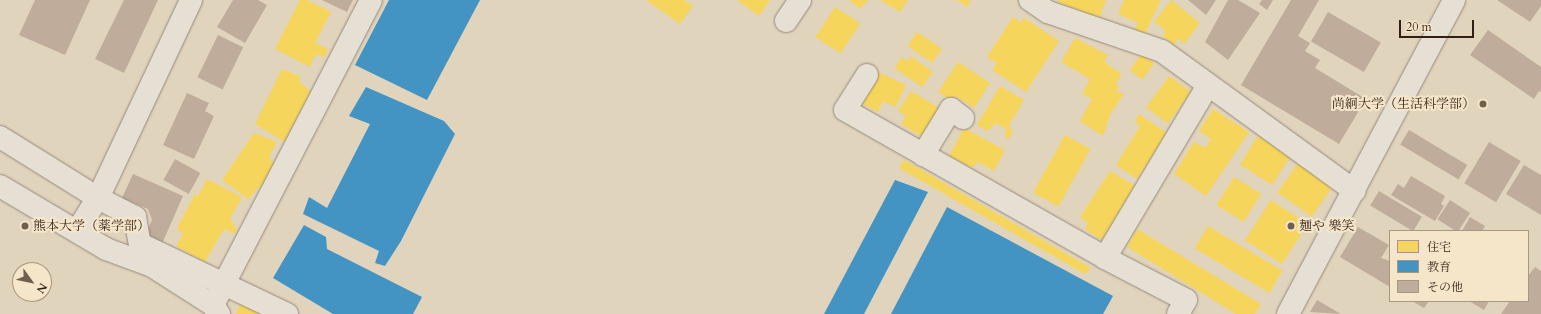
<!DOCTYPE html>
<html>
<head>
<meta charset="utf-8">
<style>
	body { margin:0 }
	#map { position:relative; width:1541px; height:314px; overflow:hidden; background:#e1d4bc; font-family:Cardo,"Noto Serif JP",serif }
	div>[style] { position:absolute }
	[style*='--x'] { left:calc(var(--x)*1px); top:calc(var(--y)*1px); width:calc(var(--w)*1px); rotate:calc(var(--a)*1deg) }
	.homes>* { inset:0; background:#f6d55c; transform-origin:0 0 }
	.schools>* { inset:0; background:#4393c3 }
	.building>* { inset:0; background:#c0ac9a; transform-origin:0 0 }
	.roads { filter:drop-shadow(0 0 1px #948a7c) drop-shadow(0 0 1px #948a7c) }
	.street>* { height:22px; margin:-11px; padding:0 11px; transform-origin:11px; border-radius:11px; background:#e6e0d4 }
	.dots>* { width:11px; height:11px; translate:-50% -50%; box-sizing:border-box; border:2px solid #f5e6ca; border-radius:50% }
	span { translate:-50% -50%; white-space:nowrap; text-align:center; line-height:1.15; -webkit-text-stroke:4px #f5e6ca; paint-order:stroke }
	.poi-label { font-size:13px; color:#331e14 }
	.right { translate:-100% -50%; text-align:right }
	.left { translate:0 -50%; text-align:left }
	.legend { position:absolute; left:1389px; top:230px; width:140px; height:72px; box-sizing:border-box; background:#f5e6ca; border:1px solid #a79681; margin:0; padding:5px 7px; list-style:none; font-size:12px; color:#331e14 }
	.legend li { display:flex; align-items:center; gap:8px; height:20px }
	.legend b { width:20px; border:1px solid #a79681 }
	.north { position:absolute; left:12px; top:262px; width:40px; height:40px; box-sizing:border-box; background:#f5e6ca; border:1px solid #a79681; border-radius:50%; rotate:123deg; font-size:11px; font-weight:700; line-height:16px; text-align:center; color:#331e14 }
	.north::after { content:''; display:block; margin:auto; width:14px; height:18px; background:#705e4f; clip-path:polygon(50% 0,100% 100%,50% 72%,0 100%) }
	.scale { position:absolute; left:1399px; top:20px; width:75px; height:18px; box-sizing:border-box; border:2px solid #331e14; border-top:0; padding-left:5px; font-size:12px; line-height:14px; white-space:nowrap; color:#331e14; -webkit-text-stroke:3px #f5e6ca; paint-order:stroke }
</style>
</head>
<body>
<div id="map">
	<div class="homes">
		<i style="clip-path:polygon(300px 0,307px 0,331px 12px,315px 43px,328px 49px,324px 58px,316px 54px,310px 67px,275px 49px)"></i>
		<i style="clip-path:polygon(646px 0,684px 0,693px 6px,680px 24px)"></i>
		<i style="clip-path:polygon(737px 0,770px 0,759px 16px)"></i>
		<i style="clip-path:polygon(849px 0,868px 0,860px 9px)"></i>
		<i style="clip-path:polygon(880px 0,908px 0,900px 12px)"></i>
		<i style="clip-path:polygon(957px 0,971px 0,967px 7px)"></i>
		<i style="clip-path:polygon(1059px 0,1106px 0,1099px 19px,1058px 2px)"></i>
		<i style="clip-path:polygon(1124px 0,1161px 0,1144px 36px,1134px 31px,1138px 23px,1118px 14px)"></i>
		<i style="clip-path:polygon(1171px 0,1200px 23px,1184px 44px,1177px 38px,1174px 46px,1163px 36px,1165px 30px,1154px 22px)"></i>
		<i style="left:835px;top:7px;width:30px;height:36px;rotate:33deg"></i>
		<i style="clip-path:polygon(1013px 17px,1021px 22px,1024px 18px,1059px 41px,1026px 92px,992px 70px,997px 63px,987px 57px)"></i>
		<i style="left:917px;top:32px;width:30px;height:17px;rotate:34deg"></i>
		<i style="clip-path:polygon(1075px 38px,1108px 55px,1104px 62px,1122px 74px,1115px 84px,1119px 85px,1117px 92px,1124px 94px,1111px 113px,1103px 136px,1080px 121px,1092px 99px,1082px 94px,1090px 79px,1061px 62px)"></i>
		<i style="left:1141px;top:54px;width:16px;height:20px;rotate:35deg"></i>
		<i style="clip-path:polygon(911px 56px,933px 72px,922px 87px,894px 68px,902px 57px,908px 61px)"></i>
		<i style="clip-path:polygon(958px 62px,990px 83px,974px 108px,956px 96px,952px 101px,938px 92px)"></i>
		<i style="clip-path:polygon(282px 69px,300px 76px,299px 81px,311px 92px,284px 142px,255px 124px)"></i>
		<i style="clip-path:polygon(876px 71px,906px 85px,896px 107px,883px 101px,878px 112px,861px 103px)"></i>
		<i style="left:1169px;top:76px;width:27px;height:39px;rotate:36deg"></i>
		<i style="clip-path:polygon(1000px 86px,1024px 100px,1009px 125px,1013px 132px,1008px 140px,1004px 135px,1007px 130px,996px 123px,987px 131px,977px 125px)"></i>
		<i style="clip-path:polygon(911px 91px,949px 114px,925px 135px,919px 135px,901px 124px,906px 116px,898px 111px)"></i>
		<i style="clip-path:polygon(1213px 109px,1249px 132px,1206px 196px,1174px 174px,1194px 142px,1205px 148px,1211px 139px,1199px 131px)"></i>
		<i style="clip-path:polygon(1139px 114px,1167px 133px,1137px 179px,1116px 165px,1140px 126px,1135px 122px)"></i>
		<i style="clip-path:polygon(964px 128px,1005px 150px,994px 171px,978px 162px,972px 168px,949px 156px)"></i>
		<i style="clip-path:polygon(254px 133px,277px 142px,269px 157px,277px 168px,248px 199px,222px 180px)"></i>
		<i style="left:1065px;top:135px;width:29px;height:66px;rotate:29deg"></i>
		<i style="left:1258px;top:136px;width:38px;height:34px;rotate:32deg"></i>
		<i style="clip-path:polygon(904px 160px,1091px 268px,1085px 274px,899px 168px)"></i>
		<i style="left:1298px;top:163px;width:42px;height:36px;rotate:35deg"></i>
		<i style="clip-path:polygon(1110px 171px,1135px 186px,1102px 240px,1085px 229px,1088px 223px,1080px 217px)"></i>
		<i style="left:1234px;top:177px;width:32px;height:33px;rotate:32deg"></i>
		<i style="clip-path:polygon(207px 179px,242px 197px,230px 219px,237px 229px,233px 234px,224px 229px,205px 262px,176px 246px,183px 234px,177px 228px,195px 194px,198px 196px)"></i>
		<i style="left:1271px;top:200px;width:44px;height:48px;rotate:33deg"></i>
		<i style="left:1208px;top:226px;width:87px;height:26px;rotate:31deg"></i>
		<i style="clip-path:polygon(1137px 229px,1261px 304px,1255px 314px,1236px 314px,1127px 247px)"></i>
		<i style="clip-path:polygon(242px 301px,273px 314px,236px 314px)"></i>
	</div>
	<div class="schools">
		<i style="clip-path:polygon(389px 0,480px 0,427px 100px,355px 65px)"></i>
		<i style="clip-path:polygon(366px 87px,444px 121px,455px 134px,401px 241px,385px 266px,375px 263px,379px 251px,303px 214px,309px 197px,327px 208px,370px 124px,349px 116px)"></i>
		<i style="clip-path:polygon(895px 180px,928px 192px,864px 314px,824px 314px)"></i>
		<i style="clip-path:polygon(947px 207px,1113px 296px,1103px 314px,891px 314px)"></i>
		<i style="clip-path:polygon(304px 225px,326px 237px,327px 249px,422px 297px,413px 314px,333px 314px,273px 278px)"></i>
	</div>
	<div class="building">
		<i style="clip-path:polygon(35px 0,90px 0,65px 55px,19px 35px)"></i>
		<i style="clip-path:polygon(124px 0,158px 0,124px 73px,95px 59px)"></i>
		<i style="clip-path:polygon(233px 0,258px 0,267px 5px,245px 43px,217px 27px)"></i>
		<i style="clip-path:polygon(322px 0,353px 0,347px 12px)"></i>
		<i style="clip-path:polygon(1188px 0,1216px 0,1206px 15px)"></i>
		<i style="clip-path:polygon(1228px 0,1238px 0,1260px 13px,1228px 60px,1205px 42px)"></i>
		<i style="clip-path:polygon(1262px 0,1273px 0,1267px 10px,1259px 4px)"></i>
		<i style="clip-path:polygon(1291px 0,1319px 0,1298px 36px,1310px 43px,1305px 51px,1320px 60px,1315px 68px,1366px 99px,1339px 144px,1241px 85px)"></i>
		<i style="clip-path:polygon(1497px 0,1541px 0,1541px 6px,1530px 22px)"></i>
		<i style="left:1328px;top:12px;width:61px;height:34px;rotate:30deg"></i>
		<i style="clip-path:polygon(1488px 30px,1541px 67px,1541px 92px,1539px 91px,1534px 99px,1470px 55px)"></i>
		<i style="left:218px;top:35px;width:28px;height:47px;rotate:26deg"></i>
		<i style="clip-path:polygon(187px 93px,209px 103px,205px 111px,214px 116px,194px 159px,163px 145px)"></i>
		<i style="left:1409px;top:130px;width:68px;height:17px;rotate:31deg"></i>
		<i style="left:1489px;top:142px;width:37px;height:48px;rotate:31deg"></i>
		<i style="left:175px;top:159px;width:29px;height:24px;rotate:29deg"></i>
		<i style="clip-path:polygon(1524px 165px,1541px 175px,1541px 215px,1506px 194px)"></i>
		<i style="clip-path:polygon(133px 174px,183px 196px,161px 246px,144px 238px,152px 220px,148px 209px,122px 198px)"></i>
		<i style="clip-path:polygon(1411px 176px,1445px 196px,1441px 204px,1444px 206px,1435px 221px,1391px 195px,1398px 184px,1404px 188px)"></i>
		<i style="left:1379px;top:191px;width:50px;height:17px;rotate:31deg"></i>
		<i style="left:1450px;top:200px;width:24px;height:23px;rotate:33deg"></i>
		<i style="clip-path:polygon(1470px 217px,1485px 226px,1482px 231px,1462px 231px)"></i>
		<i style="clip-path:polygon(1358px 227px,1389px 245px,1381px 258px,1390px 261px,1390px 287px,1340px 257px)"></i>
		<i style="clip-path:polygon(1535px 267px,1541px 271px,1541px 314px,1501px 314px,1510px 301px,1528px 301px,1528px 276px)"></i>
		<i style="clip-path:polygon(1317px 300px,1341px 314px,1310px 312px)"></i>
		<i style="clip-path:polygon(1412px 301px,1429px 301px,1424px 308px)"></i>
		<i style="clip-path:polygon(1469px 301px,1489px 301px,1484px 310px)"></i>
	</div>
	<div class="roads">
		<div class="street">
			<i style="--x:1030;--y:0;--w:22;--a:34"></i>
			<i style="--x:1048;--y:12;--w:120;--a:18.9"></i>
			<i style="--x:1162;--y:51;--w:238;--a:36"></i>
			<i style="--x:786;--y:21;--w:25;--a:-56"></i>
			<i style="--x:867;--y:75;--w:41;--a:122.2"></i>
			<i style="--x:845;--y:110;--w:299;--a:29.6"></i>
			<i style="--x:1105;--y:258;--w:201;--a:-59.2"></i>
			<i style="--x:0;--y:137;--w:115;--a:31.9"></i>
			<i style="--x:98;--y:198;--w:42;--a:27.2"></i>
			<i style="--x:135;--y:217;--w:27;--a:80"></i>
			<i style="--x:140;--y:244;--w:163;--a:25.5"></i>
			<i style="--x:923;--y:155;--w:54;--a:-58.7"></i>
			<i style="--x:951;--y:109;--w:15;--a:37"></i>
			<i style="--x:0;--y:186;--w:123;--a:30.7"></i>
			<i style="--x:106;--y:249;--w:49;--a:20.3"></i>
			<i style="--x:152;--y:266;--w:72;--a:32.6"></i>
			<i style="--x:77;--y:231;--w:39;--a:-58"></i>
			<i style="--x:98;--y:198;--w:219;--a:-64.8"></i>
			<i style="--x:1105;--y:258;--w:91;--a:27.4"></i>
			<i style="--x:1186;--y:300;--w:16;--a:120"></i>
			<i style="--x:219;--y:314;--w:11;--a:-124"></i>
			<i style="--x:213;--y:305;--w:343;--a:-62.6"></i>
			<i style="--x:1288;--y:314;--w:355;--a:-62.1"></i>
		</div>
	</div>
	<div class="dots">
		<i style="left:1483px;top:104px;background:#705e4f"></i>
		<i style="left:25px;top:226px;background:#705e4f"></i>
		<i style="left:1291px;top:226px;background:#705e4f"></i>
	</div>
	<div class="poi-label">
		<span class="right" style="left:1475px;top:104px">尚絅大学（生活科学部）</span>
		<span class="left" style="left:33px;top:226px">熊本大学（薬学部）</span>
		<span class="left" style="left:1299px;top:226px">麺や 樂笑</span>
	</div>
	<ul class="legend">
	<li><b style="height:11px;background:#f6d55c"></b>住宅</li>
	<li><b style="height:11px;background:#4393c3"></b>教育</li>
	<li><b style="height:11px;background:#c0ac9a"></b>その他</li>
	</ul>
	<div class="north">N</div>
	<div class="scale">20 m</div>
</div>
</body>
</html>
